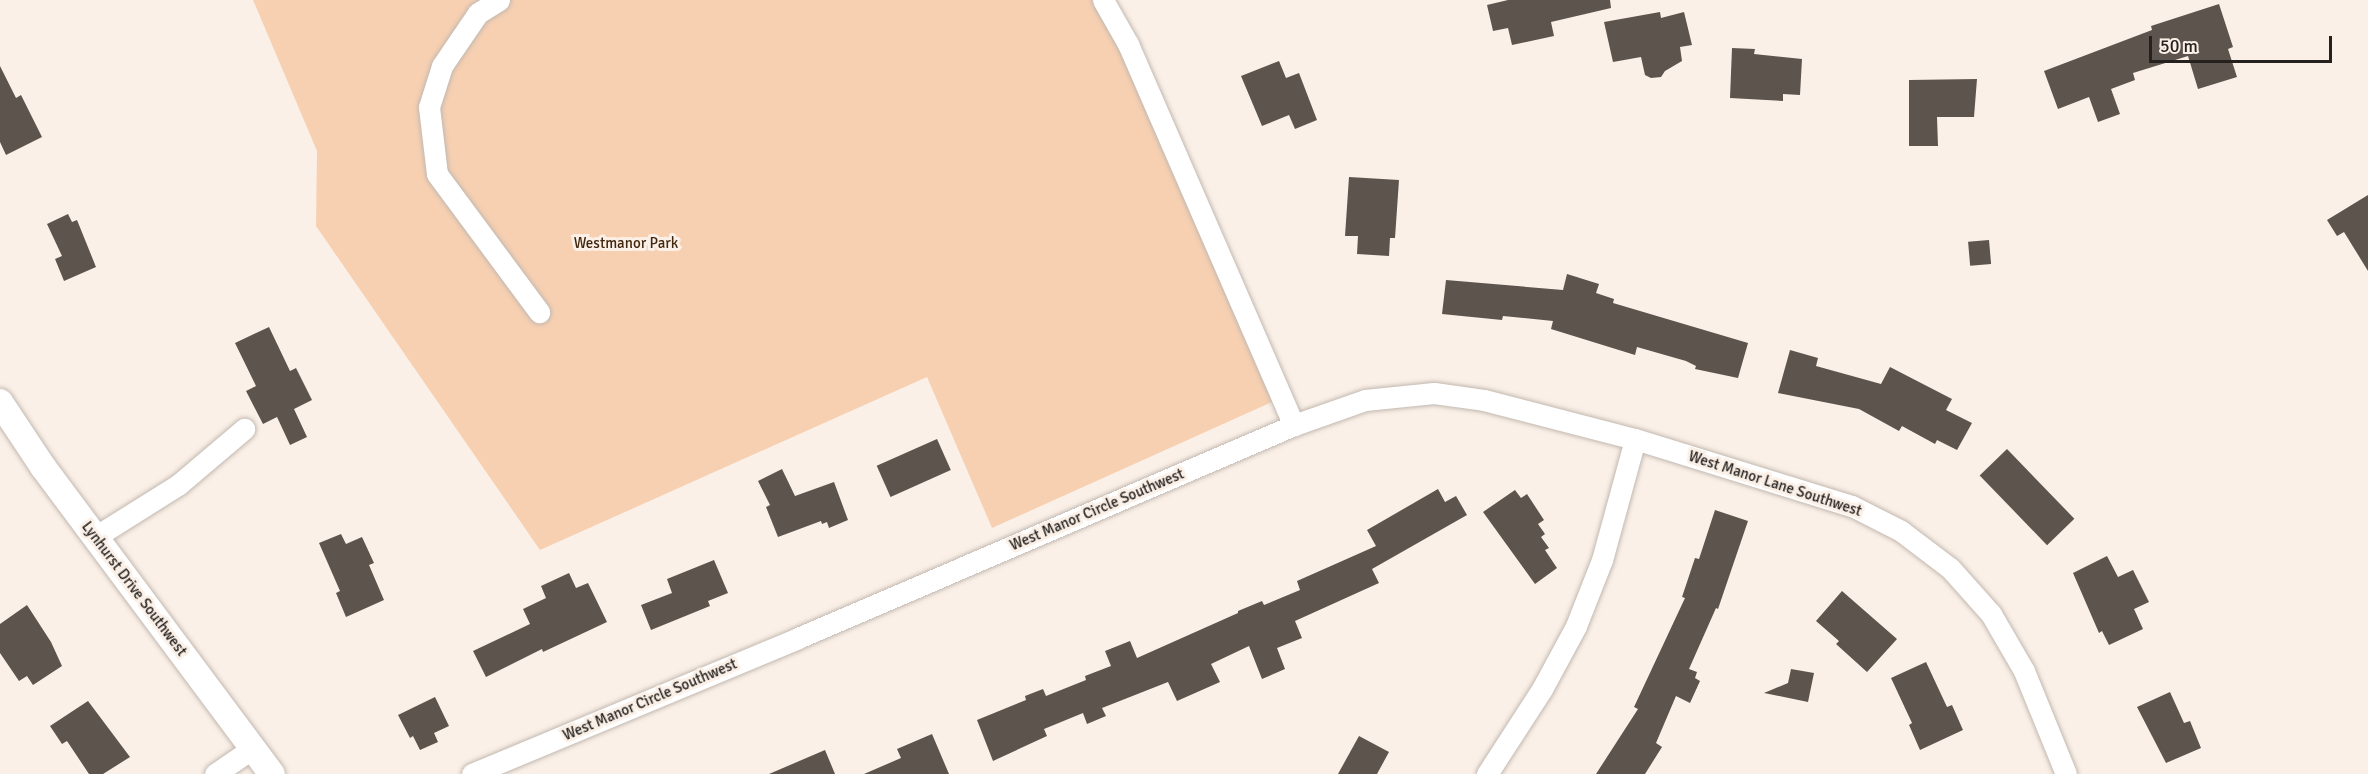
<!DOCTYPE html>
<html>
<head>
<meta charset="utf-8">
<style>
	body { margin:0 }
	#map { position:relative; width:2368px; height:774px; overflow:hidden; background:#faf0e7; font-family:Signika,sans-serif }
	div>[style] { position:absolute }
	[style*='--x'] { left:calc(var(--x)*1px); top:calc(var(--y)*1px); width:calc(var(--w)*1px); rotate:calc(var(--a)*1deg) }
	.green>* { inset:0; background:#f7d0b2 }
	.building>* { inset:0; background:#5d544d; transform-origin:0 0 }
	.roads { filter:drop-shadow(0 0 2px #c2b8b0) drop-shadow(0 0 2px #c2b8b0) }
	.minor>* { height:21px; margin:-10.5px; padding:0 10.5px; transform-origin:10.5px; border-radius:10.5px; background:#fff }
	.tertiary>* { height:26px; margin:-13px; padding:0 13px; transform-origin:13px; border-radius:13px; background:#fff }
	span { translate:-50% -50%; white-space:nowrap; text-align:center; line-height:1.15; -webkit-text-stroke:6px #faf0e7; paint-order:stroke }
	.park-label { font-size:15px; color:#42270e }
	.street-label { font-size:15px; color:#25211e }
	.scale { position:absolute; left:2149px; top:36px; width:183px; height:27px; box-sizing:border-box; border:3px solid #25211e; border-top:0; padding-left:8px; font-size:18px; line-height:21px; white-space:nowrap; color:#25211e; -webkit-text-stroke:4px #faf0e7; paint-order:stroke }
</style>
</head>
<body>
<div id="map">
	<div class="green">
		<i style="clip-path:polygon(253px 0,1101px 0,1283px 397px,992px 528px,927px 377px,540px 550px,316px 226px,317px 151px)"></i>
	</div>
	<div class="building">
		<i style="clip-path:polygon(1508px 0,1610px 0,1611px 8px,1551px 22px,1554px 36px,1512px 45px,1508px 28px,1493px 31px,1487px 5px)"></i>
		<i style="clip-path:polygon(2219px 4px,2233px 47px,2228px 49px,2237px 77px,2198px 89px,2188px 56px,2133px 73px,2135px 80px,2111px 89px,2120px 114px,2098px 122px,2089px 97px,2058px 109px,2044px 71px,2152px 30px,2151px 26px)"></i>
		<i style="clip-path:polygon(1660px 12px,1661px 18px,1684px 12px,1692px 45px,1680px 47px,1682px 61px,1665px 71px,1661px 77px,1651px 78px,1645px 75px,1641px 57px,1613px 62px,1604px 22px)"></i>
		<i style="clip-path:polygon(1732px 48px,1755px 49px,1754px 54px,1802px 59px,1800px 95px,1783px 94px,1783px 101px,1730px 98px)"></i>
		<i style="clip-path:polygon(1279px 61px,1286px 78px,1299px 73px,1317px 120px,1295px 129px,1289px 115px,1262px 126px,1241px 76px)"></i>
		<i style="clip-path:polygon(0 66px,16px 98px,21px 95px,42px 137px,6px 155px,0 142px)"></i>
		<i style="clip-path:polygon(1977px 79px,1974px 117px,1937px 117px,1938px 146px,1909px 146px,1909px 80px)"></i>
		<i style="clip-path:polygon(1349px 177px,1399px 180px,1395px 238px,1390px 238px,1389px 256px,1357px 254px,1358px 236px,1345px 236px)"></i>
		<i style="clip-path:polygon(2368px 195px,2368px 271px,2344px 232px,2337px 236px,2327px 220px)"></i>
		<i style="clip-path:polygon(68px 214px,72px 222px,77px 220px,96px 267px,64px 281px,55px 259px,62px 256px,47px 224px)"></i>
		<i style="left:1989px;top:240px;width:24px;height:21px;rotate:85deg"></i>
		<i style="clip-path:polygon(1567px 274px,1599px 284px,1596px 293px,1614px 299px,1613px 303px,1748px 343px,1738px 378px,1695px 369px,1696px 366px,1686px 361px,1637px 347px,1635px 355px,1551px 329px,1553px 321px,1503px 316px,1502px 320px,1442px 314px,1446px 280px,1563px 290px)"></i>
		<i style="clip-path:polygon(269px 327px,290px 371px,296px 368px,312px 400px,294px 409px,307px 437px,290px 445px,277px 417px,263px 424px,246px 391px,256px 386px,235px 343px)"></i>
		<i style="clip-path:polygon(1790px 350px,1818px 358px,1816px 366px,1881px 384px,1890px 367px,1952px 399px,1946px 410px,1972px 423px,1957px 450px,1937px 440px,1935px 444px,1902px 426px,1899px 431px,1859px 409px,1778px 393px)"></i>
		<i style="left:937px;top:439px;width:34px;height:66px;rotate:66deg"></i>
		<i style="left:2007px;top:449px;width:97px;height:38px;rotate:46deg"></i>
		<i style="clip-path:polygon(782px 469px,795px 496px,834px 482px,848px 520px,829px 528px,827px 522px,822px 524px,821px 521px,778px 537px,766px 507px,770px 505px,758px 481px)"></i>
		<i style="clip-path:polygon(1438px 489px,1445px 502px,1456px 496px,1467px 515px,1372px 569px,1379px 583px,1295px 621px,1302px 638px,1277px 648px,1285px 669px,1262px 679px,1249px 646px,1211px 664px,1220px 682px,1177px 701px,1168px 682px,1102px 708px,1106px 716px,1087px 724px,1083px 713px,1044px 729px,1047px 736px,993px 761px,977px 720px,1026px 700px,1025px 696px,1043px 689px,1046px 696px,1086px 680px,1085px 676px,1111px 666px,1105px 651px,1130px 641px,1137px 658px,1238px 613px,1238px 611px,1262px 601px,1264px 605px,1300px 590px,1297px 581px,1376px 546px,1367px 530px)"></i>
		<i style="clip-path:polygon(1515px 490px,1521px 498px,1527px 494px,1544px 520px,1538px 524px,1545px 534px,1541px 537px,1549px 548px,1545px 550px,1557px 568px,1535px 584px,1483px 512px)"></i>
		<i style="clip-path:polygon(1715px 510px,1748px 521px,1718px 609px,1716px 608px,1689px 669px,1697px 672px,1695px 678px,1700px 681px,1690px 703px,1676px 696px,1656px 743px,1662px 747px,1645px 774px,1596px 774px,1638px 709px,1634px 707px,1685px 598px,1682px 597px,1695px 558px,1699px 559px)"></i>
		<i style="clip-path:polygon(341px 534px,346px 544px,362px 537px,374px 563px,369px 565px,384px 600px,346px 617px,336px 593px,340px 591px,319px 543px)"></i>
		<i style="clip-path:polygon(2107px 556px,2118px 577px,2133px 570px,2149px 602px,2134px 609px,2143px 629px,2109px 645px,2102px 631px,2099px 633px,2073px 573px)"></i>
		<i style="clip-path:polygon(714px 560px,728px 593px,708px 601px,710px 606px,651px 630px,641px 605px,672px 593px,667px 579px)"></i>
		<i style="clip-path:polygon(569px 573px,576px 588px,588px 583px,607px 622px,543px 652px,542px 649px,486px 677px,473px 651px,530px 624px,523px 609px,546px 598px,541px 586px)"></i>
		<i style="clip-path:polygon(1842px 591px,1897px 639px,1867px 672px,1836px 644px,1839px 641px,1816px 621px)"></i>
		<i style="clip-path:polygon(27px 605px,51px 642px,62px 666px,33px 685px,27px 676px,19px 681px,0 653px,0 624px)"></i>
		<i style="clip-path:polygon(1926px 662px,1947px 707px,1952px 705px,1963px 730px,1920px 750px,1909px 725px,1912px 723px,1891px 678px)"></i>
		<i style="clip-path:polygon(1791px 669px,1814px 673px,1808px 702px,1764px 693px,1788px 683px)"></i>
		<i style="clip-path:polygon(2170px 692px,2184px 723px,2190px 721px,2201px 748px,2166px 763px,2137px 707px)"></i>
		<i style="clip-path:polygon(435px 697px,449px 726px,434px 733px,438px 742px,420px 750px,413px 736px,410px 738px,398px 715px)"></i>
		<i style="clip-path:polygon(88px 701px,130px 757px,103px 774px,89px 774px,67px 741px,62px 744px,50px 726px)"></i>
		<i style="clip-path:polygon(932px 734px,949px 774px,864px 774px,901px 758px,897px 749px)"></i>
		<i style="clip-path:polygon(1359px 736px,1389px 752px,1377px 774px,1338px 774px)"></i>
		<i style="clip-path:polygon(825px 750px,835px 774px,769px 774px)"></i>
	</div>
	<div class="roads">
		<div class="minor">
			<i style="--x:499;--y:0;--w:25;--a:148"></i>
			<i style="--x:478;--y:13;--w:64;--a:124.2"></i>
			<i style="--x:442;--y:66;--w:43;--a:107.6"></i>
			<i style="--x:429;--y:107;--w:67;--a:83.2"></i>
			<i style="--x:437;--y:174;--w:172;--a:53.5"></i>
			<i style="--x:1103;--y:0;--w:51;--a:60.4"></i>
			<i style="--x:1128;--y:44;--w:416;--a:66.5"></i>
			<i style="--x:95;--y:537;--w:98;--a:-32.1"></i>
			<i style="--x:178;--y:485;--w:87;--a:-40.3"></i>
			<i style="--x:215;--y:774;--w:46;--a:-34.4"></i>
			<i style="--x:472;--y:774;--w:353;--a:-22.6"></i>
			<i style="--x:798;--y:638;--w:540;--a:-23.24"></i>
			<i style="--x:1294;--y:425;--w:75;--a:-19.4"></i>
			<i style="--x:1365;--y:400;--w:69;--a:-5.8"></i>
			<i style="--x:1434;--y:393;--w:50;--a:8"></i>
			<i style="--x:1484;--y:400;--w:156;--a:14.5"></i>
			<i style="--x:1487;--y:774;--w:101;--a:-57.1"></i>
			<i style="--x:1542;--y:689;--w:72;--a:-61.6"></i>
			<i style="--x:1576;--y:626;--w:71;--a:-68.5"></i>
			<i style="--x:1602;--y:560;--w:125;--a:-74.7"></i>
			<i style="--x:1635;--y:439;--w:227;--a:17.2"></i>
			<i style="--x:1852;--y:506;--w:55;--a:27"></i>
			<i style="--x:1901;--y:531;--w:61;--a:37.1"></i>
			<i style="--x:1950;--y:568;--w:62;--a:48.3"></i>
			<i style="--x:1991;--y:614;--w:66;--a:59.9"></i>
			<i style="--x:2024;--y:671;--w:111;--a:67.8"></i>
		</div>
		<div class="tertiary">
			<i style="--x:0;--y:402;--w:78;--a:56.5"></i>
			<i style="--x:43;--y:467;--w:383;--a:53.3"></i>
		</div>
	</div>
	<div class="park-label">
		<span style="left:626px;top:244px">Westmanor Park</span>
	</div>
	<div class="street-label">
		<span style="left:1775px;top:484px;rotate:18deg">West Manor Lane Southwest</span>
		<span style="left:1097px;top:510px;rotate:-23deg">West Manor Circle Southwest</span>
		<span style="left:134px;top:589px;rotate:53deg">Lynhurst Drive Southwest</span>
		<span style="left:650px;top:700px;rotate:-23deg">West Manor Circle Southwest</span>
	</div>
	<div class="scale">50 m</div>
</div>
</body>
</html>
